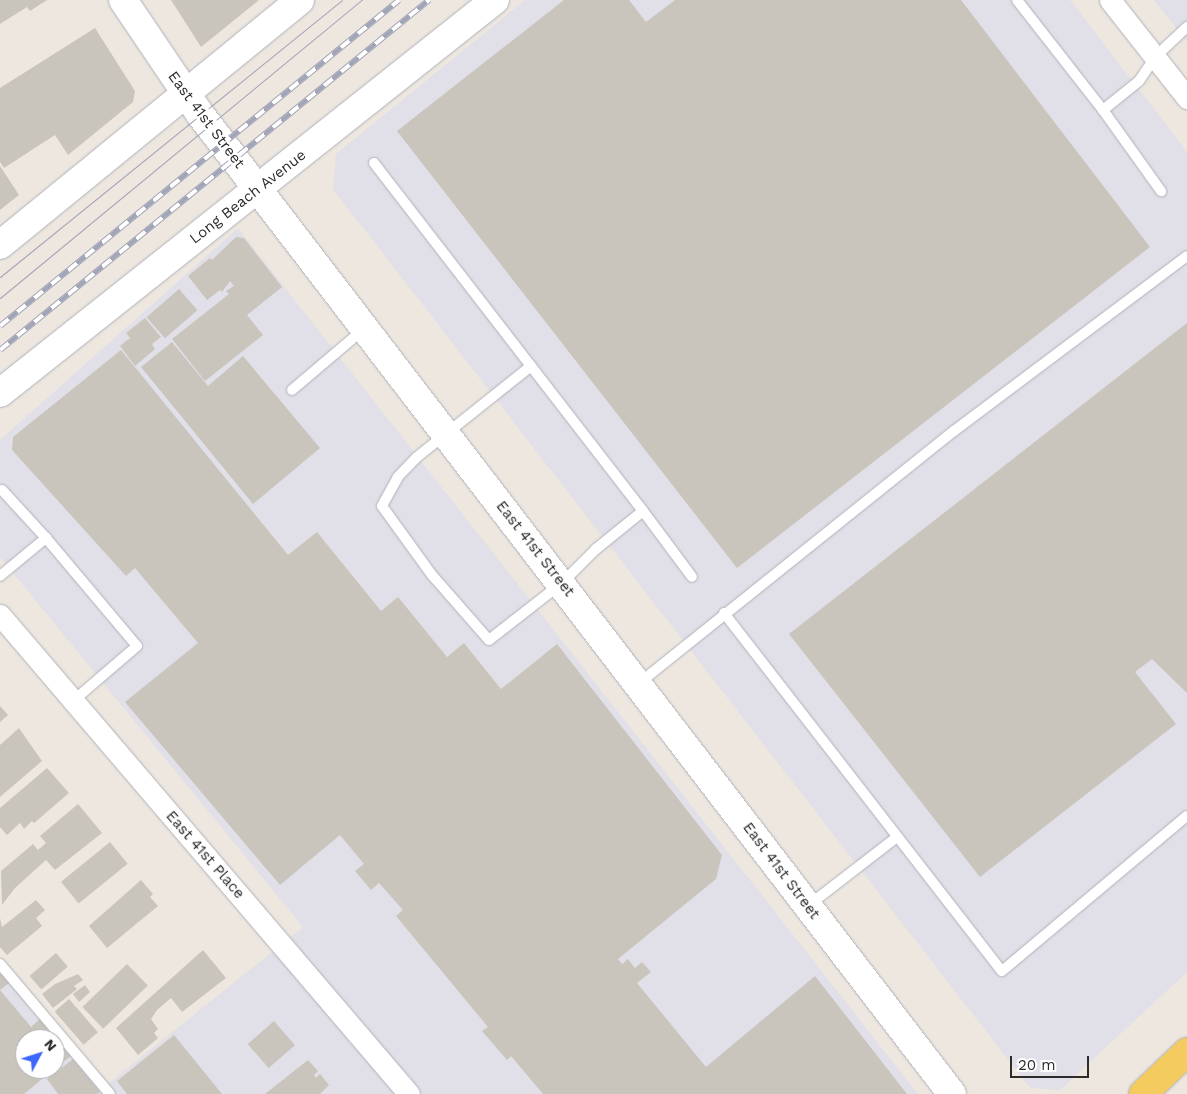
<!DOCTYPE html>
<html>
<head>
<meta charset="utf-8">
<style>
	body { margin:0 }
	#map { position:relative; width:1187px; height:1094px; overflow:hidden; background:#eee7df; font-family:"Work Sans",sans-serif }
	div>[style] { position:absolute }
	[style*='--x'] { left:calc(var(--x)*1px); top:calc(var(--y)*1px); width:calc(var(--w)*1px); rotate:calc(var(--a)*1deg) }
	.industrial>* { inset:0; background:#e1dfe7 }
	.building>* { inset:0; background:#c9c5bd; transform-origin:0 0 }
	.roads { filter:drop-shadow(0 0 1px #afb2bc) drop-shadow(0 0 1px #afb2bc) }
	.lane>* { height:10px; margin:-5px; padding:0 5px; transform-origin:5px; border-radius:5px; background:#fff }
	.street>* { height:21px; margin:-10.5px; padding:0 10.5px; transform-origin:10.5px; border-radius:10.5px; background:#fff }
	.secondary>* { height:28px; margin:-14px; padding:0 14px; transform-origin:14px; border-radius:14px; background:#fff }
	.primary>* { height:28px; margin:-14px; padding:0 14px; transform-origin:14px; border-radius:14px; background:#f3cb5f }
	.tram>* { height:1px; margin:-0.5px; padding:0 0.5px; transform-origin:0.5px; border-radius:0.5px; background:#a1a5b7 }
	.rail>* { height:5.5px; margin-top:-2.75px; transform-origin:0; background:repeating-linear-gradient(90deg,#fff 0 11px,#a1a5b7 0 22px); box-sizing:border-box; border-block:1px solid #a1a5b7 }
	span { translate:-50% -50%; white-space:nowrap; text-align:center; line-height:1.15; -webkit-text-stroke:5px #fff; paint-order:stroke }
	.street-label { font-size:15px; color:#2c2c2c }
	.north { position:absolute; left:15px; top:1029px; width:50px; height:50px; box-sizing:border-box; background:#fff; border:1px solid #ababab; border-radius:50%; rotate:50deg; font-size:14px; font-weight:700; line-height:20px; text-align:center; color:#2c2c2c }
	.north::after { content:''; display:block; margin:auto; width:18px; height:22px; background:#3d67fd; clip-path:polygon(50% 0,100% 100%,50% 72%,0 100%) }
	.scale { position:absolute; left:1010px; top:1056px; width:79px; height:22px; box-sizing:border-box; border:2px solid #2c2c2c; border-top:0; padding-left:6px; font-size:15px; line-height:18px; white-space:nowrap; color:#2c2c2c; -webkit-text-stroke:4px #fff; paint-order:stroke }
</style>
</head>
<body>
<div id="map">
	<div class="industrial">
		<i style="clip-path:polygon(525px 0,1070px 0,1187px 152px,1187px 972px,1060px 1090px,1030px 1088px,333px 189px,336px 154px)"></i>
		<i style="clip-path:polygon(1154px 0,1187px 0,1187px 42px)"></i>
		<i style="clip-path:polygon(evenodd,238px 228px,918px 1094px,0 1094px,0 962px,108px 1084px,303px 927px,0 557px,0 440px,238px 228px,25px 1039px,55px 1039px,55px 1069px,25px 1069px,25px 1039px)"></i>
	</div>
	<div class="building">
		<i style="clip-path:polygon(0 0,47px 0,30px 11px,27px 7px,0 24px)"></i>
		<i style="clip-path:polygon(171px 0,259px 0,201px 47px)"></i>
		<i style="clip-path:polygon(564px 0,629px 0,646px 22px,675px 0,961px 0,1150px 247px,737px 568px,397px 131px)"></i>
		<i style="clip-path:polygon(95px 28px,135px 91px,133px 102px,68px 155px,55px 135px,4px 168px,0 162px,0 88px)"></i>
		<i style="clip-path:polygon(0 166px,19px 195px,0 210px)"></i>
		<i style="clip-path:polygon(236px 237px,244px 238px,282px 287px,247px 315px,263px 335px,205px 381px,172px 339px,229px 294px,226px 291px,234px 286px,230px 281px,222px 292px,220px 290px,207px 300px,188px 276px,210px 258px,212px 260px)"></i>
		<i style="left:179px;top:289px;width:28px;height:43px;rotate:49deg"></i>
		<i style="clip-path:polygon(145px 318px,161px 337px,152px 344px,155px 349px,135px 366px,120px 346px,130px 338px,126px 333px)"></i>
		<i style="clip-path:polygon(1187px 323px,1187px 693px,1152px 659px,1135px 672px,1176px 724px,980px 877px,789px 634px)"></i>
		<i style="clip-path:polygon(172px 342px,208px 386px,243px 356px,320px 448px,253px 504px,141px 367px)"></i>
		<i style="clip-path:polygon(121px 350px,288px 555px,317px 532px,381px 611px,398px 597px,447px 657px,464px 643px,501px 689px,557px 644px,722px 855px,716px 879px,618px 959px,622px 964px,628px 959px,635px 968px,642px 962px,651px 972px,637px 983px,706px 1067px,815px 976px,907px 1094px,543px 1094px,511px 1056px,507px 1060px,482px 1031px,488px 1027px,396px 916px,403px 910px,379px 883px,371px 890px,355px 871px,364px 864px,340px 835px,280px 885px,125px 702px,198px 643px,135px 568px,126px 576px,12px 450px,13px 437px)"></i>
		<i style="clip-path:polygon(0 706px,8px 715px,0 722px)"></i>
		<i style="clip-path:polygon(19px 728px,42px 761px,0 797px,0 745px)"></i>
		<i style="clip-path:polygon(47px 768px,69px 793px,34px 823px,32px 821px,24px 829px,20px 823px,7px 835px,0 827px,0 808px)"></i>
		<i style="clip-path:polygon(78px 804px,102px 833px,55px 870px,46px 860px,15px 888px,2px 905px,1px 871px,33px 844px,38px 850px,46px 843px,40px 836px)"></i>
		<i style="left:110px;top:842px;width:28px;height:63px;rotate:51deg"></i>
		<i style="clip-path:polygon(141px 880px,153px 894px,150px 897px,158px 906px,107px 948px,89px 926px)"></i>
		<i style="clip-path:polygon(36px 900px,45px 910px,36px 918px,42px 926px,7px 955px,0 947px,0 918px,2px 927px)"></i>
		<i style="clip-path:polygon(203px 950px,226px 978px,182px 1012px,171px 998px,157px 1010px,151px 1019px,158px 1029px,154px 1033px,158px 1038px,138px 1055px,116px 1028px)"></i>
		<i style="left:56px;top:953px;width:18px;height:35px;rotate:49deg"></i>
		<i style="left:127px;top:964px;width:30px;height:62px;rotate:46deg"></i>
		<i style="clip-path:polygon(0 973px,9px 983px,0 990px)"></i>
		<i style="clip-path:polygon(78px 974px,83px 980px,74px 986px,77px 989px,53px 1008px,42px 994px,55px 984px)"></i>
		<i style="clip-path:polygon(85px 985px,90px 992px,79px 1002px,73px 994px)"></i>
		<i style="clip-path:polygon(0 990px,31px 1027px,40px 1019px,71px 1056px,55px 1068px,55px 1039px,25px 1039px,25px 1069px,54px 1069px,24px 1094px,0 1094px)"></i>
		<i style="left:69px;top:999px;width:44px;height:19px;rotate:49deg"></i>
		<i style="left:274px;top:1021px;width:32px;height:35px;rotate:49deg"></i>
		<i style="clip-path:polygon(174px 1035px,222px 1094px,127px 1094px,117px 1081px)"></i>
		<i style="clip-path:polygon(73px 1059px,100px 1092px,97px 1094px,58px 1094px,47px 1079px)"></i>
		<i style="clip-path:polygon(308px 1060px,318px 1071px,314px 1075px,316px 1078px,320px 1074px,329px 1085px,320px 1094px,265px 1094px)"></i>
	</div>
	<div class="roads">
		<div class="lane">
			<i style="--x:1017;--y:0;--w:140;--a:52"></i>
			<i style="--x:1103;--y:110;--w:100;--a:54.4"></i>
			<i style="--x:1103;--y:110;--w:46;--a:-38.9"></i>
			<i style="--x:1139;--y:81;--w:29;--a:-56"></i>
			<i style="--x:1155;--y:57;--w:44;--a:-43.2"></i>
			<i style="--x:374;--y:163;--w:440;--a:52.3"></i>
			<i style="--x:531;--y:366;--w:146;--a:141.4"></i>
			<i style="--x:417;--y:457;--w:28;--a:134"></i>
			<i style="--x:398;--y:477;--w:33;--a:119"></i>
			<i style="--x:382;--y:506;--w:85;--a:54.1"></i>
			<i style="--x:432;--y:575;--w:86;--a:48.8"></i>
			<i style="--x:489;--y:640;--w:93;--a:-38"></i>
			<i style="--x:562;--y:583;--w:48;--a:-45"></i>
			<i style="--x:596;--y:549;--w:60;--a:-39"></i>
			<i style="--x:643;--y:511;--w:82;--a:53.4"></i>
			<i style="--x:292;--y:390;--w:96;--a:-40.3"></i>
			<i style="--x:2;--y:490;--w:65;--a:47.5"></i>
			<i style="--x:0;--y:576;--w:60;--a:-39.6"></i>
			<i style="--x:46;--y:538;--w:141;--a:49.9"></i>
			<i style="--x:137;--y:646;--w:84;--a:139.3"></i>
			<i style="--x:724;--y:613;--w:453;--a:52.2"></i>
			<i style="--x:1002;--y:971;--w:241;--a:-40"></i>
			<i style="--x:638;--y:684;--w:405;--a:-38.7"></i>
			<i style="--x:954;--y:431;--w:291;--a:-36.9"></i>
			<i style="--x:809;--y:905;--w:111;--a:-37.7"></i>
			<i style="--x:0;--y:964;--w:170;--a:49.8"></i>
		</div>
		<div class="street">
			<i style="--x:1110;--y:0;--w:125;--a:51.8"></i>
			<i style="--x:0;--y:615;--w:630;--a:49.51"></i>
		</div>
		<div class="secondary">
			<i style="--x:123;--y:0;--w:138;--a:56"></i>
			<i style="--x:200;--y:114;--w:1235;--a:52.5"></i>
			<i style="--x:0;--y:245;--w:387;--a:-39.2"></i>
			<i style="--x:0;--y:393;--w:632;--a:-38.45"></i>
		</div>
		<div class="primary">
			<i style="--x:1143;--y:1094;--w:61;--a:-43.7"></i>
		</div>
	</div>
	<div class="tram">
		<i style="--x:0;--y:277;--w:440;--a:-39"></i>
		<i style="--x:0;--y:298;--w:469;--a:-39.5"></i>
	</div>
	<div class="rail">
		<i style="--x:0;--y:326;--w:515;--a:-39.25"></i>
		<i style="--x:0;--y:350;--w:554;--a:-39.21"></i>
	</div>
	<div class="street-label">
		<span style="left:206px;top:120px;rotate:53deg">East 41st Street</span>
		<span style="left:248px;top:197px;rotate:-38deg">Long Beach Avenue</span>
		<span style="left:535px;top:549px;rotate:52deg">East 41st Street</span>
		<span style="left:205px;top:855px;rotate:49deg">East 41st Place</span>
		<span style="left:781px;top:871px;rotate:53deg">East 41st Street</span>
	</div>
	<div class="north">N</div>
	<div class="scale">20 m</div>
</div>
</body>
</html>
